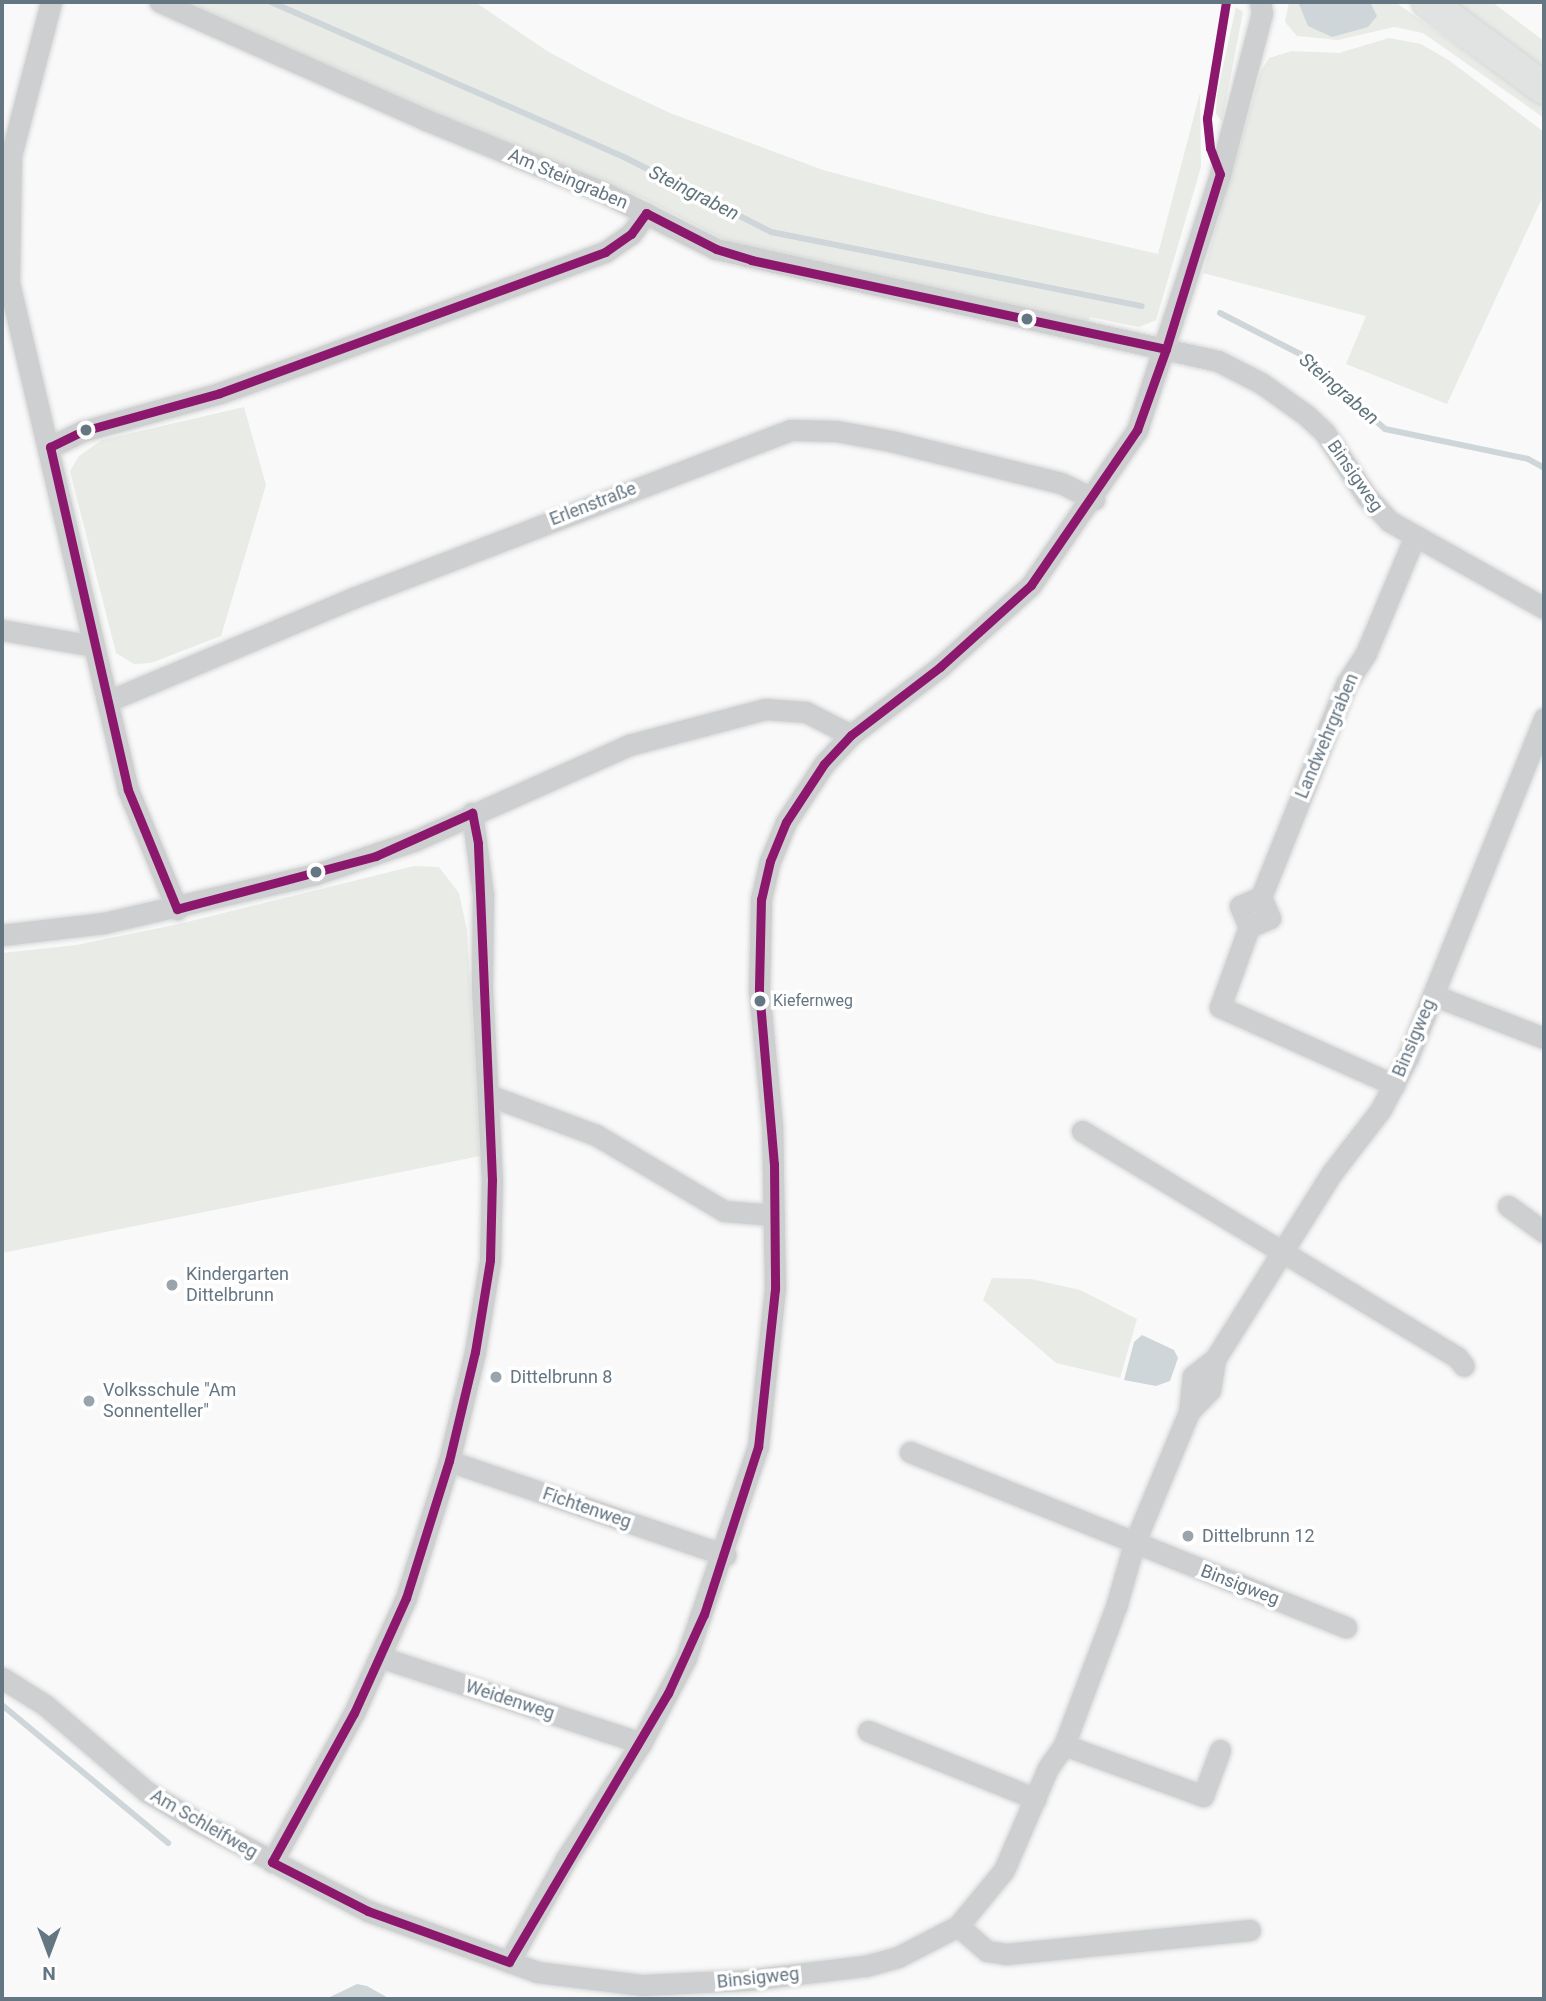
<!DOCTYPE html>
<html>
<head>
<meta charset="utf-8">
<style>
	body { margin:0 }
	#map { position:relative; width:1546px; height:2001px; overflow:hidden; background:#f9f9f9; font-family:Roboto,sans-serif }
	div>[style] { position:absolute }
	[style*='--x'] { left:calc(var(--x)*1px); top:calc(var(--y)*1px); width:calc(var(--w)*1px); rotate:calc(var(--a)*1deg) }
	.green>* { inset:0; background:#e8ebe6 }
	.water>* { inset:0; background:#ced6d9 }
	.stream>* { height:6px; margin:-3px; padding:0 3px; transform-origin:3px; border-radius:3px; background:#ced6d9 }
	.roads { filter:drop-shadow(0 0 2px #d5d6d7) drop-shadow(0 0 2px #d5d6d7) }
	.street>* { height:21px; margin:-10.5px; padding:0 10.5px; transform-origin:10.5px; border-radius:10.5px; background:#cecfd0 }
	.primary>* { height:32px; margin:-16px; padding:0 16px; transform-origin:16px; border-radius:16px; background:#e1e2e2 }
	.bus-1>* { height:9px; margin:-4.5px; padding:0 4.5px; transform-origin:4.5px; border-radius:4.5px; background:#8c186e }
	.dots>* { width:19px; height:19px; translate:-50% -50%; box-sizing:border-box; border:4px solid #fff; border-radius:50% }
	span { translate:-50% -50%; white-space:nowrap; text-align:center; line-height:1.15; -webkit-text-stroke:7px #fff; paint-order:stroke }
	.bus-label { font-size:16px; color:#657683 }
	.left { translate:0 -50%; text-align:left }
	.street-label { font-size:18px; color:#657683 }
	.poi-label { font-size:18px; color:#657683 }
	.water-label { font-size:19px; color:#60757c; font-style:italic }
	.frame { position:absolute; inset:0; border:4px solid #657683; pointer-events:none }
	.north { position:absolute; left:14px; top:1917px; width:70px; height:70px; -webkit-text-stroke:5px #fff; paint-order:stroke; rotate:180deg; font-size:19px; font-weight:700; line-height:28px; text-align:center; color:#657683 }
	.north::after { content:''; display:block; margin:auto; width:24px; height:32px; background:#657683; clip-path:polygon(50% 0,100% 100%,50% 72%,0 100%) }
</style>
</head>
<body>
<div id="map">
	<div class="green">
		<i style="clip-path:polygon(179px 2px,475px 2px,547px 51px,604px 82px,670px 113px,823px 170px,986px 214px,1158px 254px,1200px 93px,1201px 167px,1156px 320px,1139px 327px,1090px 317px,1088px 323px,739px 247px,645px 199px,423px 110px)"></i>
		<i style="clip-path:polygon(1289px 2px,1395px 2px,1544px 106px,1544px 118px,1423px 33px,1394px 27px,1338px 40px,1297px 36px,1285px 22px)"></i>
		<i style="clip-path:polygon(1450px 2px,1492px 2px,1544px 41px,1544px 72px)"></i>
		<i style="clip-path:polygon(1236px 7px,1243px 12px,1222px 121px,1216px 114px,1217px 94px)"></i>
		<i style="clip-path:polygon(1389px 38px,1421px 44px,1450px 61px,1544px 132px,1544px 194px,1447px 404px,1346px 364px,1366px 316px,1203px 273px,1261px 71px,1269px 58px,1292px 51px,1339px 53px)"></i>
		<i style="clip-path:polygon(244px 407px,266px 485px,221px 636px,151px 663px,134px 664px,116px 653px,70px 471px,79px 456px,102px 440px)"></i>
		<i style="clip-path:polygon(414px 866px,439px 867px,459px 893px,467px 930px,480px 1156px,2px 1253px,2px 953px,76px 945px,179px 924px)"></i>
		<i style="clip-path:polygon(992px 1278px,1031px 1279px,1080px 1290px,1137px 1319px,1120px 1378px,1056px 1363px,983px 1300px)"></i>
	</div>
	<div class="water">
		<i style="clip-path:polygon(1298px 2px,1370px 2px,1377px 16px,1368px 27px,1332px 37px,1308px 26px)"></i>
		<i style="clip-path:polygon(1142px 1335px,1174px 1350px,1178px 1358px,1170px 1381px,1156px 1386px,1124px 1380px,1134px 1342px)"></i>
		<i style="clip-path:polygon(357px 1984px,367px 1986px,390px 1999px,326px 1999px)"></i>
	</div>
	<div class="stream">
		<i style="--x:271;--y:2;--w:386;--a:23.7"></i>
		<i style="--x:624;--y:157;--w:165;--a:27"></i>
		<i style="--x:771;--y:232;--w:378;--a:11.3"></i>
		<i style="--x:1220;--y:313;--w:90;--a:27.1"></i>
		<i style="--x:1300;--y:354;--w:113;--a:41.4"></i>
		<i style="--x:1385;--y:429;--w:146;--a:11.8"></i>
		<i style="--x:1528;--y:459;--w:18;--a:29"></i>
		<i style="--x:2;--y:1705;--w:216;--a:39.7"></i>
	</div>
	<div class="roads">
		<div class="street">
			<i style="--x:51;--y:2;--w:159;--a:104.6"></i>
			<i style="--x:11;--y:156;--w:127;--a:90.9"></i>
			<i style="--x:9;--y:283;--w:521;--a:76.79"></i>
			<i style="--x:128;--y:790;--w:129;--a:67.6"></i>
			<i style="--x:160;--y:2;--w:291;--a:23.9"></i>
			<i style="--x:426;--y:120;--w:196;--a:22.2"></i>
			<i style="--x:607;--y:194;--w:122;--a:26.8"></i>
			<i style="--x:716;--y:249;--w:514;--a:12.58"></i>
			<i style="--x:1218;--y:361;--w:48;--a:27.1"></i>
			<i style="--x:1261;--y:383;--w:55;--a:35.4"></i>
			<i style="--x:1306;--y:415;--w:26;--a:43"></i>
			<i style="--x:1325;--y:433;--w:75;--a:56.9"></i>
			<i style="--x:1366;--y:496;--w:34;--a:47"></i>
			<i style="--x:1389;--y:521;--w:178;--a:29.3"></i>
			<i style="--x:50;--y:447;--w:37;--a:-26"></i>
			<i style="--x:83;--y:431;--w:142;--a:-15.5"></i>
			<i style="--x:220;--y:393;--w:87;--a:-19.5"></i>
			<i style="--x:302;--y:364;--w:323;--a:-20.3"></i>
			<i style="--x:605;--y:252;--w:32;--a:-35"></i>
			<i style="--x:631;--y:234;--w:26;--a:-54"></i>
			<i style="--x:2;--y:630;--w:93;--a:9.9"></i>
			<i style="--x:108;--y:701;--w:266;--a:-22.8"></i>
			<i style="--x:353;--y:598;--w:469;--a:-21"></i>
			<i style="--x:791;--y:430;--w:45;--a:1.3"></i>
			<i style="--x:836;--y:431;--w:56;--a:10.3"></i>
			<i style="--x:891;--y:441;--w:175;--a:13.9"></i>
			<i style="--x:1061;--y:483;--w:37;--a:26"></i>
			<i style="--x:1261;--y:897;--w:229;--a:-68.2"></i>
			<i style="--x:1346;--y:684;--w:37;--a:-57"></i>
			<i style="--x:1366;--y:653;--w:125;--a:-67.3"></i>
			<i style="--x:1261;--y:897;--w:23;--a:67"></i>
			<i style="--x:1270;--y:918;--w:23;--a:157"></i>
			<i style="--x:1249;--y:927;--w:23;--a:-113"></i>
			<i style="--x:1240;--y:906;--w:23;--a:-23"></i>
			<i style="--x:1249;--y:927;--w:85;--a:109.9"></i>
			<i style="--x:1220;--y:1007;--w:191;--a:24.1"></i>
			<i style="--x:2;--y:935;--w:103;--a:-6.7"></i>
			<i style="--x:104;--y:923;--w:218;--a:-13"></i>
			<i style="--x:316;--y:874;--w:106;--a:-18.8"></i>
			<i style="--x:416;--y:840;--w:233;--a:-24"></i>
			<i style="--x:629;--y:745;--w:141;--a:-14.8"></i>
			<i style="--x:765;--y:709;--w:41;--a:4.2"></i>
			<i style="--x:806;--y:712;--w:51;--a:27.1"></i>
			<i style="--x:1433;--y:995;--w:119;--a:21.2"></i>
			<i style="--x:488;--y:1095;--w:115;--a:20.3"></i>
			<i style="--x:596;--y:1135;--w:149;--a:30.7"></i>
			<i style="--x:724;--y:1211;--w:50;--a:4.6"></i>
			<i style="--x:1082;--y:1131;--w:438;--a:31.1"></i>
			<i style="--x:1457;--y:1357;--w:11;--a:52"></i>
			<i style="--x:1508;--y:1206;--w:44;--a:35.8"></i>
			<i style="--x:1215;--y:1359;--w:31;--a:99"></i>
			<i style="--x:1210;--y:1390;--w:30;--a:134"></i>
			<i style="--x:1189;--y:1412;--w:36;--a:-84"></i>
			<i style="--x:1193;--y:1376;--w:28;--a:-38"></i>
			<i style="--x:1215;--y:1359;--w:218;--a:-57.9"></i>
			<i style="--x:1331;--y:1174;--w:82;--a:-52.4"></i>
			<i style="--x:1381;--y:1109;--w:59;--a:-62.6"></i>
			<i style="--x:1408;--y:1057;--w:365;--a:-68.1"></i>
			<i style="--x:910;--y:1452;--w:470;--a:21.9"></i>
			<i style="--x:449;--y:1461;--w:292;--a:18.8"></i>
			<i style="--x:380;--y:1657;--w:275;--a:18.2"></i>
			<i style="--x:2;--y:1678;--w:51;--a:32.1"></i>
			<i style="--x:45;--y:1705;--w:134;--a:40.5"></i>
			<i style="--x:147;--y:1792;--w:57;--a:30.6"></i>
			<i style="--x:196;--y:1821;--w:194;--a:27.6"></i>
			<i style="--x:368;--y:1911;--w:180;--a:19.8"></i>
			<i style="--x:537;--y:1972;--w:106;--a:7.1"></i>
			<i style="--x:642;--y:1985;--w:105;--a:-2.7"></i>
			<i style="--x:747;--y:1980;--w:119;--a:-6.8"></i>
			<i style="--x:865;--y:1966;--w:34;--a:-15"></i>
			<i style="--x:898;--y:1957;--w:68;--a:-27.3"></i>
			<i style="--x:958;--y:1926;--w:72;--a:-50.6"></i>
			<i style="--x:1004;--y:1870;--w:111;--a:-66.7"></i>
			<i style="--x:1048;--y:1768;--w:28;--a:-55"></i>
			<i style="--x:1064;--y:1745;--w:147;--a:-69.4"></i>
			<i style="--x:1116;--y:1607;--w:66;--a:-74.1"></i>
			<i style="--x:1134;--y:1544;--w:143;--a:-67.4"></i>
			<i style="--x:868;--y:1731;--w:181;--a:22"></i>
			<i style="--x:1064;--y:1745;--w:148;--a:20.1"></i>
			<i style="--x:1203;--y:1796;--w:49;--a:-69.7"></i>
			<i style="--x:272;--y:1862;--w:170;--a:-61.2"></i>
			<i style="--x:354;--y:1713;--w:126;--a:-65.7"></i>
			<i style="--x:406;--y:1598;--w:144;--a:-72.6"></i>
			<i style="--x:449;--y:1461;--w:112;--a:-76.6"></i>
			<i style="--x:475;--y:1352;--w:93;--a:-80.7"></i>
			<i style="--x:490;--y:1260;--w:80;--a:-88.6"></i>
			<i style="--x:492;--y:1180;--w:193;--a:-93"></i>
			<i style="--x:482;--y:987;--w:92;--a:-89.4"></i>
			<i style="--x:483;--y:895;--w:83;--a:-97.6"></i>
			<i style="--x:958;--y:1926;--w:38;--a:41"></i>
			<i style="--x:987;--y:1951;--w:19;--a:9"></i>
			<i style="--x:1006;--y:1954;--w:245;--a:-5.6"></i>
			<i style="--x:509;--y:1962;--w:118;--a:-61"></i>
			<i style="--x:566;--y:1859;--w:138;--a:-57.1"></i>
			<i style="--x:641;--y:1743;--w:96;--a:-62.1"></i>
			<i style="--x:686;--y:1658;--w:223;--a:-71.2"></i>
			<i style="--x:758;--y:1447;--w:159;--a:-83.9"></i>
			<i style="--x:775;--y:1289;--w:164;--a:-91"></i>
			<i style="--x:772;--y:1125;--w:136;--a:-95.5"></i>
			<i style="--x:759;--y:990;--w:91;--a:-88.7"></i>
			<i style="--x:761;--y:899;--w:39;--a:-77"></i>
			<i style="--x:770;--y:861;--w:42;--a:-67.7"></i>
			<i style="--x:786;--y:822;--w:69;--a:-56.8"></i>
			<i style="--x:824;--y:764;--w:40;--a:-47"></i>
			<i style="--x:851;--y:735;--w:112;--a:-37.4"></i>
			<i style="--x:940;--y:667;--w:122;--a:-42"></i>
			<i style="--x:1031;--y:585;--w:188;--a:-55.6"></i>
			<i style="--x:1137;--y:430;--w:269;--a:-72"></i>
			<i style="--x:1220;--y:174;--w:166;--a:-75.4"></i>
			<i style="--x:1262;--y:13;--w:11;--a:-100"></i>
		</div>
		<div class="primary">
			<i style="--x:1428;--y:2;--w:144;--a:36.6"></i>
		</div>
	</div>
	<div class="bus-1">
		<i style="--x:646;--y:213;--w:79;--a:27.2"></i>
		<i style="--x:716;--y:249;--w:37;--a:17"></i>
		<i style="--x:751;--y:260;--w:424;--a:12.1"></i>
		<i style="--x:1166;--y:349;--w:86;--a:109.7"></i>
		<i style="--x:1137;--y:430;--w:188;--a:124.4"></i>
		<i style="--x:1031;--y:585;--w:122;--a:138"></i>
		<i style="--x:940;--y:667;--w:112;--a:142.6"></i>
		<i style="--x:851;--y:735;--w:40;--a:133"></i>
		<i style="--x:824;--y:764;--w:69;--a:123.2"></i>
		<i style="--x:786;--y:822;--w:42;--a:112.3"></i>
		<i style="--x:770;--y:861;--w:39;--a:103"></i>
		<i style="--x:761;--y:899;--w:91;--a:91.3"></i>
		<i style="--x:759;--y:990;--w:175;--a:85.1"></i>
		<i style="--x:774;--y:1164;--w:125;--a:89.5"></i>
		<i style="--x:775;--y:1289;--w:159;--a:96.1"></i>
		<i style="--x:758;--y:1447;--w:176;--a:107.9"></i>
		<i style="--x:704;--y:1614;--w:87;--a:114.5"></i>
		<i style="--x:668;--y:1693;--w:312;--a:120.6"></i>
		<i style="--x:509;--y:1962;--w:150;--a:-160.1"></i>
		<i style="--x:368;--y:1911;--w:108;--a:-153"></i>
		<i style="--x:272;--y:1862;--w:170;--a:-61.2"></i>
		<i style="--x:354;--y:1713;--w:126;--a:-65.7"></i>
		<i style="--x:406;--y:1598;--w:144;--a:-72.6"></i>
		<i style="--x:449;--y:1461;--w:112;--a:-76.6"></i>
		<i style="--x:475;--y:1352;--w:93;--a:-80.7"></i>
		<i style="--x:490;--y:1260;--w:80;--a:-88.6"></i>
		<i style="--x:492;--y:1180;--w:337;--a:-92.4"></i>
		<i style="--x:478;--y:843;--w:31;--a:-101"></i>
		<i style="--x:472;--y:813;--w:105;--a:155.9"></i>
		<i style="--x:376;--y:856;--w:206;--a:165.1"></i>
		<i style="--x:177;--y:909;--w:129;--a:-112.4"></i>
		<i style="--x:128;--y:790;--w:352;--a:-102.8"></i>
		<i style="--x:50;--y:447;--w:37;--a:-26"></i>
		<i style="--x:83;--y:431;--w:142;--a:-15.5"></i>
		<i style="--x:220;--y:393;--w:410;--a:-20.1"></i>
		<i style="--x:605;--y:252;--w:32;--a:-35"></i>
		<i style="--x:631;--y:234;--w:26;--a:-54"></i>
		<i style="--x:1166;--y:349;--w:183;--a:-72.9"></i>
		<i style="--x:1220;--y:174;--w:28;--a:-111"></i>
		<i style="--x:1210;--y:148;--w:30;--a:-96"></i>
		<i style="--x:1207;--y:118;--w:118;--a:-80.7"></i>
	</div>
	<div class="dots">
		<i style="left:1027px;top:319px;background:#657683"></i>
		<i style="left:86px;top:430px;background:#657683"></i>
		<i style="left:316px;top:872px;background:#657683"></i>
		<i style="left:760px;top:1001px;background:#657683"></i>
		<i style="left:172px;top:1285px;background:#99a4ac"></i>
		<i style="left:496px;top:1377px;background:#99a4ac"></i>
		<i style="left:89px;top:1401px;background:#99a4ac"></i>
		<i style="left:1188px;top:1536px;background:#99a4ac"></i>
	</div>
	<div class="bus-label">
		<span class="left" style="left:773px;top:1001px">Kiefernweg</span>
	</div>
	<div class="street-label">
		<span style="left:568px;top:179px;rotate:23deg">Am Steingraben</span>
		<span style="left:1355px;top:476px;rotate:55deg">Binsigweg</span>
		<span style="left:593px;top:504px;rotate:-21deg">Erlenstraße</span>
		<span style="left:1327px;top:736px;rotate:-67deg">Landwehrgraben</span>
		<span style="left:1414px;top:1038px;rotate:-67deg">Binsigweg</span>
		<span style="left:587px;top:1508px;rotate:19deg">Fichtenweg</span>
		<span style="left:1240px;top:1585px;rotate:21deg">Binsigweg</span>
		<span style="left:510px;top:1700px;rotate:18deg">Weidenweg</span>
		<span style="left:204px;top:1824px;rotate:30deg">Am Schleifweg</span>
		<span style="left:758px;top:1978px;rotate:-6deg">Binsigweg</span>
	</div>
	<div class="poi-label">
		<span class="left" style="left:186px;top:1285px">Kindergarten<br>Dittelbrunn</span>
		<span class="left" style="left:510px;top:1377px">Dittelbrunn 8</span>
		<span class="left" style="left:103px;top:1401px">Volksschule "Am<br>Sonnenteller"</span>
		<span class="left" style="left:1202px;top:1536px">Dittelbrunn 12</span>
	</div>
	<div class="water-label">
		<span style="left:694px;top:193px;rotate:27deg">Steingraben</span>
		<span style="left:1339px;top:389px;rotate:41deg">Steingraben</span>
	</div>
	<div class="frame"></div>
	<div class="north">N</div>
</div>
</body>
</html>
